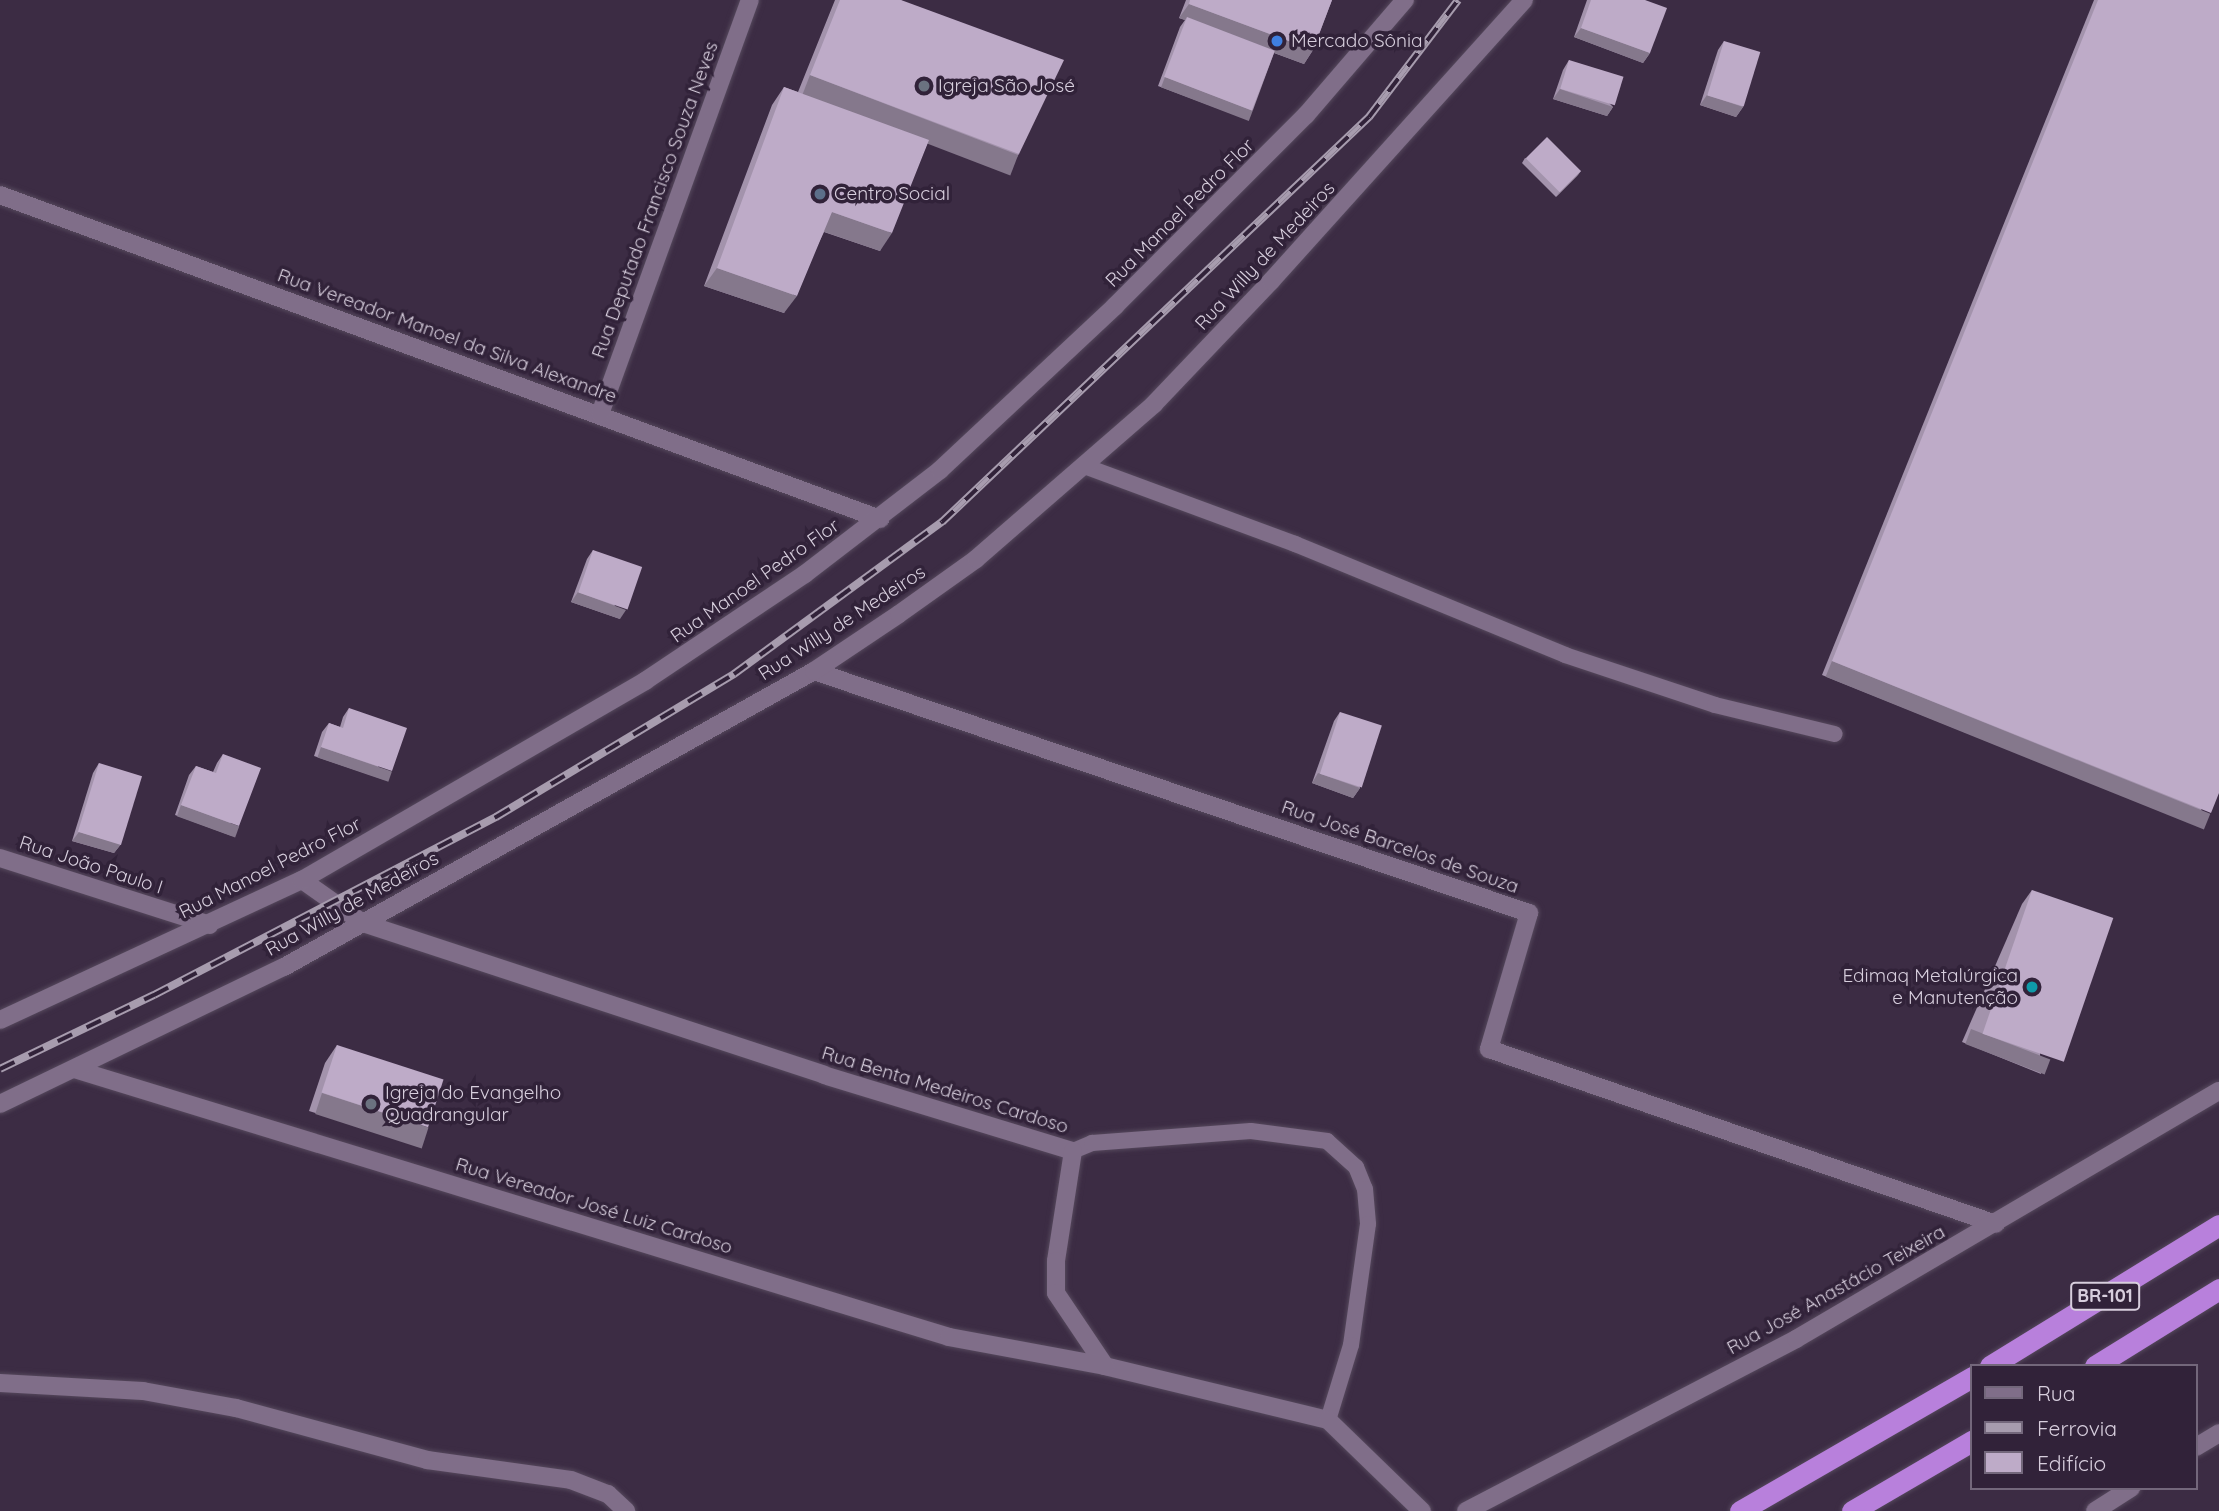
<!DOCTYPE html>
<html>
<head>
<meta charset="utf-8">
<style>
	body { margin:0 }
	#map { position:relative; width:2219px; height:1511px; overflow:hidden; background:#3c2c44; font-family:Quicksand,sans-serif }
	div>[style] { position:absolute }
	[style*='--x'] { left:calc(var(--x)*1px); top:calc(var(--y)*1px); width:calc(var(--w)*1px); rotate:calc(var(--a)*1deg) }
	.roads { filter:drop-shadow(0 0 2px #55485c) drop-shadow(0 0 2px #55485c) }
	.lane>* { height:16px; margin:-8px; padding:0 8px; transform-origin:8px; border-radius:8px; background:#806e89 }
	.street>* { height:18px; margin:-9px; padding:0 9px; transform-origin:9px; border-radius:9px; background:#806e89 }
	.secondary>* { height:18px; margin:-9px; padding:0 9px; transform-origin:9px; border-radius:9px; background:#806e89 }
	.highway>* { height:21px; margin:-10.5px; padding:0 10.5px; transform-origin:10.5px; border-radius:10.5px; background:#b880dc }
	.rail>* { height:8px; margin-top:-4px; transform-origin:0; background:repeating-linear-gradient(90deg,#312239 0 16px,#a79cae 0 32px); box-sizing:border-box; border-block:2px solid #a79cae }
	.wall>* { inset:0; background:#a393ac }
	.shaded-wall>* { inset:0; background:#85788c; transform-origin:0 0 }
	.building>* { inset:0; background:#beabc8; transform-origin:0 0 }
	.dots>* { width:19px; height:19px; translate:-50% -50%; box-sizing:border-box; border:4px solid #312239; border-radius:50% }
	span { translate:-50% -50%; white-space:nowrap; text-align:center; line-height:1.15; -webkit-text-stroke:7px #312239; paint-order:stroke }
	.shield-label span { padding:2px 5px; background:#312239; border:2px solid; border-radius:5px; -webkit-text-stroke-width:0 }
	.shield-label { font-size:18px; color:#d7cedd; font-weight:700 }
	.poi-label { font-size:19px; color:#d7cedd }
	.left { translate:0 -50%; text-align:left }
	.right { translate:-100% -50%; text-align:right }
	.street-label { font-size:19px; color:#d7cedd }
	.legend { position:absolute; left:1970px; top:1364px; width:228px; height:126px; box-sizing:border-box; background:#312239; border:2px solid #73677b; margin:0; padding:9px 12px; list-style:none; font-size:21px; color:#d7cedd }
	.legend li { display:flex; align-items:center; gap:14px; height:35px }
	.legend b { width:35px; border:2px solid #73677b }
</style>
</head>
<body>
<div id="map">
	<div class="roads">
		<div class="lane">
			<i style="--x:1087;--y:467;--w:222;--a:20.3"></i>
			<i style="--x:1295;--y:544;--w:292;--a:22.3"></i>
			<i style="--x:1565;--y:655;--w:158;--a:18.4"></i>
			<i style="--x:1715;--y:705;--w:123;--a:13.6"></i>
			<i style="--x:1073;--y:1151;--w:21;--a:-23"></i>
			<i style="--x:1092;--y:1143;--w:159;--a:-4.3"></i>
			<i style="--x:1251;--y:1131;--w:77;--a:7.5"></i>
			<i style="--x:1327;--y:1141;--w:39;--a:42"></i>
			<i style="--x:1356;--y:1167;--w:24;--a:68"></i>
			<i style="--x:1365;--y:1189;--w:35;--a:85"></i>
			<i style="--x:1368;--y:1224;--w:122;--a:98"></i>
			<i style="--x:1351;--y:1345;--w:78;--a:107"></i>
		</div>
		<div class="street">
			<i style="--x:0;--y:195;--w:938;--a:20.21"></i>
			<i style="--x:600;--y:414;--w:440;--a:-70.1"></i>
			<i style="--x:814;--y:671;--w:755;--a:18.7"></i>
			<i style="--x:1529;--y:913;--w:142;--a:106.4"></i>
			<i style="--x:1489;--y:1049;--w:536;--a:19.04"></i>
			<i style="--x:0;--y:858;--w:220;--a:17.7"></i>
			<i style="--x:302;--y:880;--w:75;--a:35.2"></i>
			<i style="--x:363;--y:923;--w:485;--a:18.2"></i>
			<i style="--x:824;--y:1075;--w:260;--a:17"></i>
			<i style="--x:1073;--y:1151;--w:111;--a:98.8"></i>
			<i style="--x:1056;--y:1261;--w:32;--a:90"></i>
			<i style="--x:1056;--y:1293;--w:88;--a:56.1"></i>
			<i style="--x:1105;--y:1366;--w:229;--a:13.6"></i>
			<i style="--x:1328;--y:1420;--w:131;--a:44.1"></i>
			<i style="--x:74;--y:1069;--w:915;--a:17.03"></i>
			<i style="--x:949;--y:1337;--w:159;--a:10.5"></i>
			<i style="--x:0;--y:1104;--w:315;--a:-25.8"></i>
			<i style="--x:284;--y:967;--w:607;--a:-29.18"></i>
			<i style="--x:814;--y:671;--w:102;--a:-33.8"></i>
			<i style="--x:899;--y:614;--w:95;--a:-35.5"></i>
			<i style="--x:976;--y:559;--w:236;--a:-41"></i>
			<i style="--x:1154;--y:404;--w:170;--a:-46.4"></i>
			<i style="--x:1271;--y:281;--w:378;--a:-48"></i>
			<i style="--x:0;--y:1383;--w:143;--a:3.2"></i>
			<i style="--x:143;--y:1391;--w:95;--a:10.4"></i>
			<i style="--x:236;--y:1408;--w:198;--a:15.2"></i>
			<i style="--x:427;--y:1460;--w:145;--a:7.9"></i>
			<i style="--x:571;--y:1480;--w:40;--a:21"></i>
			<i style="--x:608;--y:1494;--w:25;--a:43"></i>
		</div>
		<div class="secondary">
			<i style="--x:0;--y:1020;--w:333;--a:-24.9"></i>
			<i style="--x:302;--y:880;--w:397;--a:-30.1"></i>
			<i style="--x:645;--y:681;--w:192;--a:-33.8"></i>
			<i style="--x:805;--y:574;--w:170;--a:-37.6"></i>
			<i style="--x:940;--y:470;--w:240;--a:-43.1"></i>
			<i style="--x:1115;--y:306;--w:270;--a:-45"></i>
			<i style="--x:1306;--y:115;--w:152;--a:-49.3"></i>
			<i style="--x:2196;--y:1447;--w:27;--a:-31"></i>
			<i style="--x:1466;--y:1511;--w:372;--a:-27.5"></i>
			<i style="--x:1796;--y:1339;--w:490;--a:-30.4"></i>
			<i style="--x:2095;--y:1511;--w:43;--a:-32.6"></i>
		</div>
		<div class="highway">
			<i style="--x:1990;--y:1366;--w:269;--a:-31.6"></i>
			<i style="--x:2095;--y:1366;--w:146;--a:-31.8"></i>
			<i style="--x:1740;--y:1511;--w:268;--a:-30"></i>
			<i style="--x:1852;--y:1511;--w:139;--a:-30.3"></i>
		</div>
	</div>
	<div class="rail">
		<i style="--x:0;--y:1069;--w:171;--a:-25.7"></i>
		<i style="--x:154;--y:995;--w:386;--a:-27.5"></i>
		<i style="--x:496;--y:817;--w:278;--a:-31"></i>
		<i style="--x:734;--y:674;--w:258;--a:-36.2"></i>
		<i style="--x:942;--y:522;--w:589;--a:-43.49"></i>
		<i style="--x:1369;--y:117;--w:147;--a:-52.7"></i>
	</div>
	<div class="wall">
		<i style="clip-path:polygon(835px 0,901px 0,1019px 154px,1007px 172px,928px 142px,880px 251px,824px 232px,784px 313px,704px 286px,772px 105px,784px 87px,798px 92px)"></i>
		<i style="clip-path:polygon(1186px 0,1332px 0,1313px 50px,1304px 64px,1274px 53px,1253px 110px,1246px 119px,1158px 86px,1180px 27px,1185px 20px,1179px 18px)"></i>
		<i style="clip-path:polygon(1587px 0,1645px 0,1650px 53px,1643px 63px,1574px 37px)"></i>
		<i style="clip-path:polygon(2094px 0,2219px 0,2201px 827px,1822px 675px)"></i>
		<i style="clip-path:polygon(1724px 41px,1743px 107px,1736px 117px,1700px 105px,1718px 50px)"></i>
		<i style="clip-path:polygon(1569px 60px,1613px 107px,1607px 116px,1553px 99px,1563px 70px)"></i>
		<i style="clip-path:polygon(1525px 158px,1581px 171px,1577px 176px,1556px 197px,1522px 163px)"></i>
		<i style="clip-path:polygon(593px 550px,620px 619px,571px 602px,587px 559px)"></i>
		<i style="clip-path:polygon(349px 708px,385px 780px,314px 756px,322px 732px,329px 723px,340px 727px,343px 717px)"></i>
		<i style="clip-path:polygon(1340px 712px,1360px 788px,1353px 798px,1312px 783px,1334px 721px)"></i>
		<i style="clip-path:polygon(223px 754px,232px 836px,175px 815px,189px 775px,196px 766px,213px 772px,217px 763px)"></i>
		<i style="clip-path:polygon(99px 763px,121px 844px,114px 853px,72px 841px,93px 773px)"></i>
		<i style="clip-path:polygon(2032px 890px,2041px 1074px,1962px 1042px,2022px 904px)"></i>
		<i style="clip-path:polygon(337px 1045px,417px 1145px,309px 1111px,325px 1063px)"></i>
	</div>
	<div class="shaded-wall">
		<i style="clip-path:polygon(1189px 4px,1313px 50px,1304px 64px,1186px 20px,1187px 17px,1185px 20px,1179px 18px)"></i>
		<i style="clip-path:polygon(1581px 28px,1650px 53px,1643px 63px,1574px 37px)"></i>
		<i style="left:810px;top:75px;width:223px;height:22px;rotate:21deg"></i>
		<i style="left:1165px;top:77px;width:94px;height:11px;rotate:21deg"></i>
		<i style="clip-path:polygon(1560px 89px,1613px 107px,1607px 116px,1553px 99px)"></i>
		<i style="clip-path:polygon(1707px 95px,1743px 107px,1736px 117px,1700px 105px)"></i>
		<i style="clip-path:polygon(1581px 171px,1577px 176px,1556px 197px,1559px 193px)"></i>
		<i style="clip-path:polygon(832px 212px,892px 233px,880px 251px,819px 230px)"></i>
		<i style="clip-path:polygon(717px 268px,797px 296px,784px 313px,704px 286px)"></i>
		<i style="clip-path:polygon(578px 592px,626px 610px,620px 619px,571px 602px)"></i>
		<i style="left:1832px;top:661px;width:408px;height:17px;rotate:22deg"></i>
		<i style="left:321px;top:747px;width:75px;height:11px;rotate:19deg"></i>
		<i style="clip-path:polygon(1318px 773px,1360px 788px,1353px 798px,1312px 783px)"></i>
		<i style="left:181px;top:805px;width:62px;height:12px;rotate:20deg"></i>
		<i style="clip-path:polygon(79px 832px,121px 844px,114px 853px,72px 841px)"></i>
		<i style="left:1971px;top:1029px;width:85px;height:16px;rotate:21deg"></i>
		<i style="left:322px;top:1093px;width:112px;height:22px;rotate:18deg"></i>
	</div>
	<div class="building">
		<i style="clip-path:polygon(840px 0,901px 0,1064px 60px,1019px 154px,810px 75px)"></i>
		<i style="clip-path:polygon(1190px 0,1332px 0,1313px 50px,1189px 4px)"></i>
		<i style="clip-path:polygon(1591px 0,1645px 0,1667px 8px,1650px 53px,1581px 28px)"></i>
		<i style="clip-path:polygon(2098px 0,2219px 0,2219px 793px,2211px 813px,1832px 661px)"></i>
		<i style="left:1187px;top:17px;width:94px;height:64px;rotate:21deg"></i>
		<i style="left:1724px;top:41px;width:38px;height:57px;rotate:17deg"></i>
		<i style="left:1569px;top:60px;width:57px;height:30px;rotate:17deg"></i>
		<i style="clip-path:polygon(784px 87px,929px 140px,892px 233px,832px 212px,797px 296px,717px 268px)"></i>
		<i style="left:1547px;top:137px;width:48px;height:30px;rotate:45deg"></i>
		<i style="left:593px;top:550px;width:52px;height:45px;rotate:19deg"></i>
		<i style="clip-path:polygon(349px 708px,407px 728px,392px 771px,321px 747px,329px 723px,343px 728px)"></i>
		<i style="left:1340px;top:712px;width:44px;height:65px;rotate:18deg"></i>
		<i style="clip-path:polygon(223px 754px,261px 768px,239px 826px,181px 805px,196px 766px,216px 773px)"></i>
		<i style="left:99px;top:763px;width:45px;height:72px;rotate:17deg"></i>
		<i style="left:2032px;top:890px;width:86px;height:152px;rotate:19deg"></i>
		<i style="left:337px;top:1045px;width:112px;height:50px;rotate:18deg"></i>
	</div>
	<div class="dots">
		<i style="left:1277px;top:41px;background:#3f7fe0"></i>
		<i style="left:924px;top:86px;background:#6b7280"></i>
		<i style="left:820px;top:194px;background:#5c6f8a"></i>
		<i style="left:2032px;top:987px;background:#0f9aa8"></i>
		<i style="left:371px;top:1104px;background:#6b7280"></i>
	</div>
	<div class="shield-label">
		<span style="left:2105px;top:1296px">BR-101</span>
	</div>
	<div class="poi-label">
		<span class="left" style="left:1291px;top:41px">Mercado Sônia</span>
		<span class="left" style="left:938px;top:86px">Igreja São José</span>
		<span class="left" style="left:834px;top:194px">Centro Social</span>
		<span class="right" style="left:2018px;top:987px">Edimaq Metalúrgica<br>e Manutenção</span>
		<span class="left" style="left:385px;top:1104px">Igreja do Evangelho<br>Quadrangular</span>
	</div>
	<div class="street-label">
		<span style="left:655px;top:200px;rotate:-70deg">Rua Deputado Francisco Souza Neves</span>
		<span style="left:1180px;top:213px;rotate:-45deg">Rua Manoel Pedro Flor</span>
		<span style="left:1265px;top:256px;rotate:-47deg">Rua Willy de Medeiros</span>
		<span style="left:447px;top:336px;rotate:20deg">Rua Vereador Manoel da Silva Alexandre</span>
		<span style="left:755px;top:581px;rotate:-35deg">Rua Manoel Pedro Flor</span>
		<span style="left:842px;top:623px;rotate:-33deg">Rua Willy de Medeiros</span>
		<span style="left:1400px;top:847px;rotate:19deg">Rua José Barcelos de Souza</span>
		<span style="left:91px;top:865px;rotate:18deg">Rua João Paulo I</span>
		<span style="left:270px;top:868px;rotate:-27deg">Rua Manoel Pedro Flor</span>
		<span style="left:352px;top:904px;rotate:-29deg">Rua Willy de Medeiros</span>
		<span style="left:945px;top:1090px;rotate:17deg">Rua Benta Medeiros Cardoso</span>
		<span style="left:594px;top:1206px;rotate:17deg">Rua Vereador José Luiz Cardoso</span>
		<span style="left:1836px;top:1290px;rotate:-29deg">Rua José Anastácio Teixeira</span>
	</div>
	<ul class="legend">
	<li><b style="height:9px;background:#806e89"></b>Rua</li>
	<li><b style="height:9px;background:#a79cae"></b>Ferrovia</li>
	<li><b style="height:19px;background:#beabc8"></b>Edifício</li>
	</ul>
</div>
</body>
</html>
